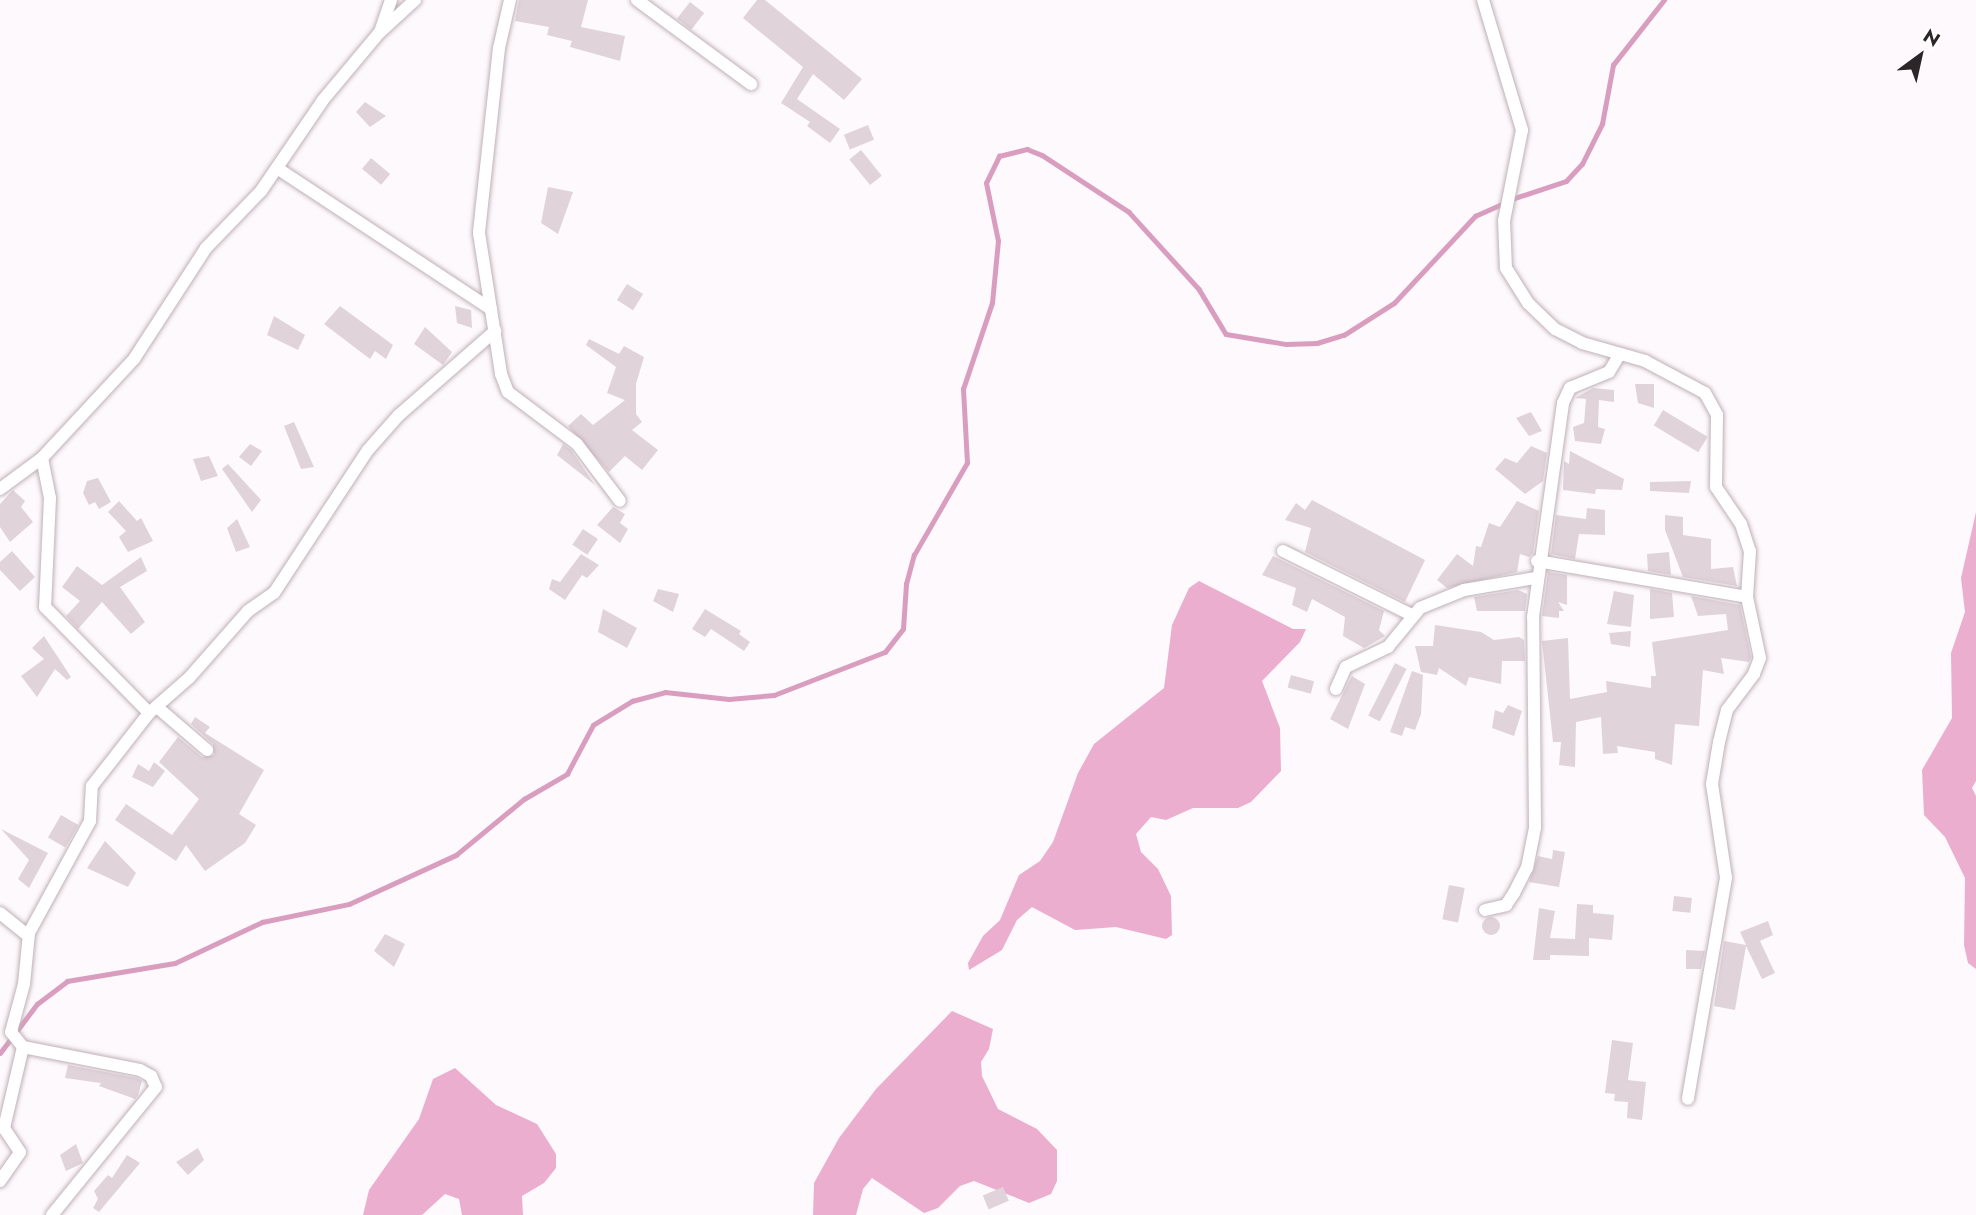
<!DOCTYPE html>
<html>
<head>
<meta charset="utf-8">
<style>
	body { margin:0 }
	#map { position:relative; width:1976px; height:1215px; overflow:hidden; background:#fef9fc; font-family:Jost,sans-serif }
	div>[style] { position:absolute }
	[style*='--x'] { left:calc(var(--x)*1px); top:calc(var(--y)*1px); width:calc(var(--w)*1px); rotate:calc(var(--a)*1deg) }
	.forest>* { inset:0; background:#ebaecf }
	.stream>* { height:4.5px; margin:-2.25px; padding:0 2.25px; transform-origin:2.25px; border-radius:2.25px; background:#d99ebf }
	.building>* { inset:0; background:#e1d3da; transform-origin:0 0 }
	.round { border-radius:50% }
	.roads { filter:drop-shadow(0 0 2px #beb0b7) drop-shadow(0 0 2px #beb0b7) }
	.street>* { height:12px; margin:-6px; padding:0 6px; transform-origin:6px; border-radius:6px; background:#fff }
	span { translate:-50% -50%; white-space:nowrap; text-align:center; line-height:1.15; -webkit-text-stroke:5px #fff; paint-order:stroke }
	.north { position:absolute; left:1885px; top:21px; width:70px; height:70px; -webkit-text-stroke:5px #fff; paint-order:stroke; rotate:33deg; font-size:19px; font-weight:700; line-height:28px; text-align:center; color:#2c2629 }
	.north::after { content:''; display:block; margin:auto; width:24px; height:32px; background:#2c2629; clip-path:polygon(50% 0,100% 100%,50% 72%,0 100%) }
</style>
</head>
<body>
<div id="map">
	<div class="forest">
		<i style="clip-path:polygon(1976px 512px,1976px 781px,1972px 788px,1976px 796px,1976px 969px,1968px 963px,1964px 945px,1965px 878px,1945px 837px,1924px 815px,1922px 770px,1952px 718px,1951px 653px,1965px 612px,1961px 578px)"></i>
		<i style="clip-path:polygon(1199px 581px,1293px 629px,1306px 629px,1300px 642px,1262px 681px,1280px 728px,1281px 771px,1251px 802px,1238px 808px,1193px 808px,1166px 820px,1151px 817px,1136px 834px,1141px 852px,1158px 869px,1171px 896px,1172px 935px,1166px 939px,1116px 927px,1075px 930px,1032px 907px,1017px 920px,1002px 950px,969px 970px,968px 963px,983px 936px,1000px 920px,1019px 875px,1040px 861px,1053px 842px,1078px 773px,1094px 744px,1164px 688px,1172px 625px,1189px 588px)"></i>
		<i style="clip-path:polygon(952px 1011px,993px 1029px,989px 1049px,981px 1062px,982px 1076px,998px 1109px,1037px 1129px,1057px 1150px,1057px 1181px,1051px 1194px,1029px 1203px,974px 1181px,960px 1186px,938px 1208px,924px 1213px,872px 1178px,863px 1189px,856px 1215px,813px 1215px,814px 1183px,839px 1138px,876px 1089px)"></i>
		<i style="clip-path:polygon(455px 1068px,496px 1105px,537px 1124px,556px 1154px,556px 1168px,544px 1183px,522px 1196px,523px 1215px,462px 1215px,459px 1199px,445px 1194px,422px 1215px,363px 1215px,369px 1190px,419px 1119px,433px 1079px)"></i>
	</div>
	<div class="stream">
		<i style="--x:1512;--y:199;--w:57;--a:-18.4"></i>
		<i style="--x:1566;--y:181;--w:23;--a:-47"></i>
		<i style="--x:1582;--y:164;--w:45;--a:-63.4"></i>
		<i style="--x:1602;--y:124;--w:60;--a:-79.4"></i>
		<i style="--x:1613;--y:65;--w:83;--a:-51.9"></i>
		<i style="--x:0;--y:1053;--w:61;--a:-52.9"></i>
		<i style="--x:37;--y:1004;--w:38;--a:-37"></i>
		<i style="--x:67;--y:981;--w:109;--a:-9.5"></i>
		<i style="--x:175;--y:963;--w:96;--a:-25.2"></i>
		<i style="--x:262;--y:922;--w:89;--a:-11.7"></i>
		<i style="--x:349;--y:904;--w:118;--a:-24.6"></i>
		<i style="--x:456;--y:855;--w:88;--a:-39.5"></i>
		<i style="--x:524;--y:799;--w:50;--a:-30.2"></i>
		<i style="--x:567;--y:774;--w:55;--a:-62"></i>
		<i style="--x:593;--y:725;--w:46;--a:-31.6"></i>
		<i style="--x:632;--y:701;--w:34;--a:-15"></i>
		<i style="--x:665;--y:692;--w:64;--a:6.2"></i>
		<i style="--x:729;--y:699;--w:45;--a:-5.1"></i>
		<i style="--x:774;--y:695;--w:119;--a:-21.2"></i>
		<i style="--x:885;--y:652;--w:29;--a:-52"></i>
		<i style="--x:903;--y:629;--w:45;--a:-86.2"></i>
		<i style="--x:906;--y:584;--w:30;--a:-75"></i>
		<i style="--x:914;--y:555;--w:106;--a:-60.1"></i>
		<i style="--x:967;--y:463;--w:74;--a:-93.1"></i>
		<i style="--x:963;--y:389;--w:91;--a:-71.4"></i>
		<i style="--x:992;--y:303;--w:62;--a:-84.5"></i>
		<i style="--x:998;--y:241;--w:59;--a:-101.7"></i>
		<i style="--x:986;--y:183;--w:30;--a:-64"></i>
		<i style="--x:999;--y:156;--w:29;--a:-14"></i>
		<i style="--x:1027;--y:149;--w:16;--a:22"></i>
		<i style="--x:1042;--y:155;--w:104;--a:33.2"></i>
		<i style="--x:1129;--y:212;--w:104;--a:47.7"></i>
		<i style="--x:1199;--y:289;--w:52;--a:59"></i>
		<i style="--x:1226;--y:334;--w:61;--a:9.5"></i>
		<i style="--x:1286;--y:344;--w:31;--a:-2"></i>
		<i style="--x:1317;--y:343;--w:28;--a:-17"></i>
		<i style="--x:1344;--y:335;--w:59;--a:-32.6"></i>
		<i style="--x:1394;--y:303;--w:119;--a:-47"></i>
		<i style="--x:1475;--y:216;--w:32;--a:-24"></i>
	</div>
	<div class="building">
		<i style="clip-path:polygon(519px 0,588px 0,581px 27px,625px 36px,620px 61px,570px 47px,572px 41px,547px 35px,549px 27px,515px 21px)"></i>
		<i style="clip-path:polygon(757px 0,765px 0,862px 79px,844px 100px,813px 74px,797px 99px,840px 129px,830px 143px,807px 126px,810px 122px,781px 103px,803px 67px,743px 18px)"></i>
		<i style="left:690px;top:2px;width:18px;height:21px;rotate:38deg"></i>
		<i style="clip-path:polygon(365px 102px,386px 116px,370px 127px,356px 112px)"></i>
		<i style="left:868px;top:125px;width:16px;height:26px;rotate:68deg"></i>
		<i style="left:861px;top:150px;width:33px;height:15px;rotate:51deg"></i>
		<i style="left:371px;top:158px;width:25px;height:14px;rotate:40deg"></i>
		<i style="clip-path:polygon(548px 187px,573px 192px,558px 234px,541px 223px)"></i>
		<i style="left:627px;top:284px;width:19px;height:19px;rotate:32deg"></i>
		<i style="clip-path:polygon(340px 306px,393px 345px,386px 359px,375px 351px,370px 359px,324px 324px)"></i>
		<i style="clip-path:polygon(455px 306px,471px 310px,472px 328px,457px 323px)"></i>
		<i style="clip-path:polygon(274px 316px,305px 335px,298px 350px,267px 335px)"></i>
		<i style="clip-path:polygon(425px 327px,452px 352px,443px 365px,414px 344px)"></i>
		<i style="clip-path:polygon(589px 339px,619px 354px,624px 346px,644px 357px,636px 384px,636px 414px,642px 422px,632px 430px,658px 450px,642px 470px,625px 456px,609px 472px,568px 426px,581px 414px,593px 425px,625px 400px,607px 393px,616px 367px,586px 345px)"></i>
		<i style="clip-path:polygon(1635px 384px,1654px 384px,1654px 408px,1638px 403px)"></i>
		<i style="clip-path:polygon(1593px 388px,1614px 390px,1614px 402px,1599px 400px,1598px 427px,1605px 429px,1601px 444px,1575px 441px,1573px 427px,1584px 423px,1586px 399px,1575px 398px)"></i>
		<i style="left:1663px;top:410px;width:52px;height:18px;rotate:31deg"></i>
		<i style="clip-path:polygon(1531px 412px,1542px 431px,1529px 436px,1516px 418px)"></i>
		<i style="clip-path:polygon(294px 422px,314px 467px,301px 469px,284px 426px)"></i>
		<i style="clip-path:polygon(250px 444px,262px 451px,251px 466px,239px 457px)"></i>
		<i style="clip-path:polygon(563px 444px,571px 450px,595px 485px,557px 455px)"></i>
		<i style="clip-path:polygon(1531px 446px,1547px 453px,1543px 481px,1525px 494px,1495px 469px,1505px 458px,1517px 463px)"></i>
		<i style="clip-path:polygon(1570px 451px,1624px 479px,1622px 490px,1596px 489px,1595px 494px,1563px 490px,1564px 461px,1569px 464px)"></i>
		<i style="clip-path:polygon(209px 456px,218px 476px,201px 481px,193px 459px)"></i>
		<i style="clip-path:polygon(228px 464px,261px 500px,252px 512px,222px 469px)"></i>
		<i style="clip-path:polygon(98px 478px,111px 502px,99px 509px,95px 502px,89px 505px,83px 493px,87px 481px)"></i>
		<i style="clip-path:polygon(1691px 481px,1689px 493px,1650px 491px,1650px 482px)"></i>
		<i style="clip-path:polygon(13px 490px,25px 501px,21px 507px,33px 522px,10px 542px,0 527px,0 504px)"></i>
		<i style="clip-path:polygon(1312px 500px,1425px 560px,1405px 602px,1305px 552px,1311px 528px,1285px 520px,1296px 503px,1305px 510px)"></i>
		<i style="clip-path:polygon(119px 501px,137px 521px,141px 518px,153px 541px,128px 552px,119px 537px,126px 531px,108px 512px)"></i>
		<i style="clip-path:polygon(1517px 501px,1539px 511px,1533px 553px,1529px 557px,1520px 554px,1517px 572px,1447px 588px,1437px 580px,1457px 554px,1473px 566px,1476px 546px,1481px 547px,1489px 523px,1500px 527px)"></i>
		<i style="clip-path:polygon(613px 507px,625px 514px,620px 523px,628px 529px,620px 543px,597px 525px)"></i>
		<i style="clip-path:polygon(1587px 508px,1605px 510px,1605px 535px,1579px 534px,1575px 559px,1551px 554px,1556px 515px,1586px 519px)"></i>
		<i style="clip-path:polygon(1665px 515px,1683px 517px,1683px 535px,1711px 539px,1711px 569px,1733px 567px,1737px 586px,1683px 577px,1665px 530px)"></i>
		<i style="clip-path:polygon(237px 519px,250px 547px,236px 552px,227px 528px)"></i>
		<i style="left:583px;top:529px;width:18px;height:19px;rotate:34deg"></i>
		<i style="clip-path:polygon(12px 551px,35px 577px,20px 591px,0 570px,0 562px)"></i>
		<i style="clip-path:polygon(1669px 552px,1671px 575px,1648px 571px,1647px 554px)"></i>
		<i style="clip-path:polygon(581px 554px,599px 565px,587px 578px,582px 575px,565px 600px,549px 589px,552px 579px,560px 582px)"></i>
		<i style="clip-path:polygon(1273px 556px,1384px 611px,1379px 630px,1385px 636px,1364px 648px,1343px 636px,1345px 617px,1312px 599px,1307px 612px,1292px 605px,1296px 588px,1262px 575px)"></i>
		<i style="clip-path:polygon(141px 557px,147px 571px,120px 587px,145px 622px,131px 634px,102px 602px,78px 629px,66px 616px,80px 601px,62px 587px,77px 566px,102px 585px)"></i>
		<i style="clip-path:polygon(1548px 572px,1567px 575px,1567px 605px,1558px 602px,1564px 611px,1559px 611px,1559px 618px,1542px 616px)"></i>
		<i style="clip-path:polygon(658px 589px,679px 594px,673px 612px,653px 601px)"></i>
		<i style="clip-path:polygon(1650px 589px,1672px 593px,1674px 617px,1650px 619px)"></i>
		<i style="clip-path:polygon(1518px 590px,1527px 594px,1525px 611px,1477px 611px,1474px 597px)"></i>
		<i style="clip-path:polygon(1614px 591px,1634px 595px,1631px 627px,1607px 624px)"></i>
		<i style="clip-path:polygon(1691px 596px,1740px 605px,1751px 657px,1749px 662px,1721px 658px,1724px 674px,1703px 670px,1699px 726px,1675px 724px,1672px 765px,1655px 759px,1655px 752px,1617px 746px,1618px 753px,1603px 754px,1601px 717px,1576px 722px,1575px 767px,1559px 765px,1561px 742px,1553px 742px,1542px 641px,1568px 638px,1570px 699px,1607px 692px,1606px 681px,1651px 688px,1651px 676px,1656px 676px,1652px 642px,1728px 630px,1726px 614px,1698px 616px)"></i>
		<i style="clip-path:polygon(603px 609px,637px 628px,627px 648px,598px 632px)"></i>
		<i style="clip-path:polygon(705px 609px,741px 631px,739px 634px,750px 642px,744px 651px,711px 629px,705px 637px,692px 629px)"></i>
		<i style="clip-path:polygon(1435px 625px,1481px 632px,1494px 640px,1519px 637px,1524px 640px,1525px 661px,1502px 661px,1501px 684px,1469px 677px,1466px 686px,1439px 668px,1437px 675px,1421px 672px,1415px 646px,1433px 646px)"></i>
		<i style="clip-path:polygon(1631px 631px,1630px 647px,1611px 644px,1609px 633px)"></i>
		<i style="clip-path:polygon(44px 636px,71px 677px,67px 680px,55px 669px,37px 697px,21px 676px,44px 659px,32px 648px)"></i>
		<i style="left:1395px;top:663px;width:13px;height:59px;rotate:27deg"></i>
		<i style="clip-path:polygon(1412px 671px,1423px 675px,1421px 714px,1415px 730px,1405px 727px,1402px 736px,1390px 732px)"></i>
		<i style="left:1291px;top:675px;width:24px;height:13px;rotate:15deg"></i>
		<i style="clip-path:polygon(1352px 676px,1365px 684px,1348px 729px,1330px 719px)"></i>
		<i style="clip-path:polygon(1508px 705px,1522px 711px,1514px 736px,1492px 728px,1495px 710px,1503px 713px)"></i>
		<i style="clip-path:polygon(195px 717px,210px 727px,205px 733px,264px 770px,239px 814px,256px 825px,245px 843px,205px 871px,186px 845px,176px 861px,115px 820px,126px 804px,172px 835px,199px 799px,159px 762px,178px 737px,202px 757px,214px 755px,213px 744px,191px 724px)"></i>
		<i style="clip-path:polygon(154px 762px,165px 771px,153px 787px,132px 777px,138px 764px,149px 771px)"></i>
		<i style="left:61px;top:815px;width:20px;height:26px;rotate:30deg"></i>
		<i style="clip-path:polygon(1px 829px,48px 853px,29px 888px,18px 879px,29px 860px)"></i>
		<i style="clip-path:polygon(105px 841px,136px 873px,128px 887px,87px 868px)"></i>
		<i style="clip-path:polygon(1553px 850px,1565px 852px,1559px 887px,1529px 882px,1538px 856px,1552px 859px)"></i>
		<i style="left:1449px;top:885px;width:16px;height:35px;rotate:11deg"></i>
		<i style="left:1674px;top:896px;width:18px;height:15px;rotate:6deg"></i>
		<i style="clip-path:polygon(1577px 904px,1593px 905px,1593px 913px,1614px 915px,1612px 940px,1589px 938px,1589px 956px,1550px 955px,1550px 960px,1533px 960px,1539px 908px,1555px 911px,1550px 938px,1575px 939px)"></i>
		<i class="round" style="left:1482px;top:917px;width:18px;height:18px"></i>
		<i style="clip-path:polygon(1768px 921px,1773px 935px,1760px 941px,1775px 973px,1762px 979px,1746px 946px,1735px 1010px,1714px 1006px,1724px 941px,1746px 945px,1740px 932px)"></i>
		<i style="clip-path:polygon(385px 934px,405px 944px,394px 967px,374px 951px)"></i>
		<i style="clip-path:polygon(1686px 950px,1705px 951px,1701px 969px,1686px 969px)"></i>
		<i style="clip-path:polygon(1612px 1040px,1633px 1043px,1628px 1080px,1646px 1082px,1642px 1120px,1627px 1118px,1628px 1102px,1614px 1101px,1615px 1094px,1605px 1093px)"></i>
		<i style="clip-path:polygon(68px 1065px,137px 1078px,142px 1081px,138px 1095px,135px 1099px,99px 1086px,101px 1083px,65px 1078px)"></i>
		<i style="clip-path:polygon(76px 1144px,83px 1163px,66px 1171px,60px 1155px)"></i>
		<i style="clip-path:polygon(198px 1148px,204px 1160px,188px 1175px,176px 1162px)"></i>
		<i style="clip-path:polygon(127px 1155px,140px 1163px,99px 1212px,93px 1208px,98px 1199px,94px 1191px,108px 1175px,112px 1178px)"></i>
		<i style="left:1003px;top:1187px;width:15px;height:22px;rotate:67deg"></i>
	</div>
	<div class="roads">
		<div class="street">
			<i style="--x:510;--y:0;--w:49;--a:102.9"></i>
			<i style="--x:499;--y:48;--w:186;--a:96.2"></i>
			<i style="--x:479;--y:233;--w:143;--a:81.1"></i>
			<i style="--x:501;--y:374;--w:19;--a:69"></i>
			<i style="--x:508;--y:392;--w:86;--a:37"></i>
			<i style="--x:577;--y:444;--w:71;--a:53"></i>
			<i style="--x:637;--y:0;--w:142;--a:36.4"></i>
			<i style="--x:1483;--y:0;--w:136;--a:73.3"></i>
			<i style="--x:1522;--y:130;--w:93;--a:101.2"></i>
			<i style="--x:1504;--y:221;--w:47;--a:87.6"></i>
			<i style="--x:1506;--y:268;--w:41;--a:57.8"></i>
			<i style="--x:1528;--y:303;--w:37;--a:44"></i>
			<i style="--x:1555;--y:329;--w:30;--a:27"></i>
			<i style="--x:1582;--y:343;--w:66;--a:15.9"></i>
			<i style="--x:1645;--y:361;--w:68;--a:28.1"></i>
			<i style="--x:1705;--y:393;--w:25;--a:61"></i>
			<i style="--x:1717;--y:415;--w:72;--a:90.8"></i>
			<i style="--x:1716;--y:487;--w:45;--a:56"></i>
			<i style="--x:1741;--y:524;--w:28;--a:72"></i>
			<i style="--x:1750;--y:551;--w:46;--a:93.7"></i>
			<i style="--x:1747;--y:597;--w:62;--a:78"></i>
			<i style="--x:1760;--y:658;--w:17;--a:111"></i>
			<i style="--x:1754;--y:674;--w:45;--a:126.9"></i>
			<i style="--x:1727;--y:710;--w:33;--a:104"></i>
			<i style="--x:1719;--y:742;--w:43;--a:99.5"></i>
			<i style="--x:1712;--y:784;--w:95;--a:81.5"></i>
			<i style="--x:1726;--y:878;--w:224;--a:99.8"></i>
			<i style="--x:381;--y:29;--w:31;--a:-71"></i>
			<i style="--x:277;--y:168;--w:256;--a:33.4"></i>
			<i style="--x:42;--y:458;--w:41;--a:78.7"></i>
			<i style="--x:50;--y:498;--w:109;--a:92.6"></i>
			<i style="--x:45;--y:607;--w:148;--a:45.5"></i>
			<i style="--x:149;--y:713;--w:53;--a:-41.2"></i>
			<i style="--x:189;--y:678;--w:89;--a:-48.6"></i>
			<i style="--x:248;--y:611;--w:32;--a:-35"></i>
			<i style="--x:274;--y:593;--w:171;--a:-56.7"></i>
			<i style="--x:368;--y:450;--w:47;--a:-48.5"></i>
			<i style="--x:399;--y:415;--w:128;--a:-41.2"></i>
			<i style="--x:0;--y:489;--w:52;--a:-36.4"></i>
			<i style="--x:42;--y:458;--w:135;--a:-47.1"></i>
			<i style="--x:134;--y:359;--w:132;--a:-57"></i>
			<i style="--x:206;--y:248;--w:79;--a:-46"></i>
			<i style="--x:261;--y:191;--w:110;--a:-55.7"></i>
			<i style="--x:323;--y:100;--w:87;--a:-50.1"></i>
			<i style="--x:379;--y:33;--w:49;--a:-42.5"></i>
			<i style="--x:1283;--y:551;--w:144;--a:26.4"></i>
			<i style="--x:1537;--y:561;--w:213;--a:9.7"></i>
			<i style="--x:1336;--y:689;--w:24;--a:-66"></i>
			<i style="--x:1346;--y:667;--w:47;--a:-25.5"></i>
			<i style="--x:1388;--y:647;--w:50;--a:-50.6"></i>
			<i style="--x:1420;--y:608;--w:48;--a:-22.2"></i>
			<i style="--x:1464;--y:590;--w:73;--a:-9.5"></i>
			<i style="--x:157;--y:707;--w:66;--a:40.7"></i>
			<i style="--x:1485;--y:910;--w:22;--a:-13"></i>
			<i style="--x:1506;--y:905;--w:14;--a:-56"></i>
			<i style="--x:1514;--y:893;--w:28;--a:-63"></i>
			<i style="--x:1527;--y:868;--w:41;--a:-78.7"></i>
			<i style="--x:1535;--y:828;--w:211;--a:-90.5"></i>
			<i style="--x:1533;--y:617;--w:216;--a:-82"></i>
			<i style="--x:1563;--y:403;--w:17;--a:-65"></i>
			<i style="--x:1570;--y:388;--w:42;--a:-22.3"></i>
			<i style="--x:1609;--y:372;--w:21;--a:-59"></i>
			<i style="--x:0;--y:913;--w:36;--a:39"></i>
			<i style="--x:23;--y:1047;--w:119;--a:11.1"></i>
			<i style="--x:140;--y:1070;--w:13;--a:29"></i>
			<i style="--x:151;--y:1076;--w:12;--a:66"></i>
			<i style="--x:156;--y:1087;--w:165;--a:129.1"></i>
			<i style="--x:0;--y:1181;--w:35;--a:-55"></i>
			<i style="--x:20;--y:1152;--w:29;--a:-124"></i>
			<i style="--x:4;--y:1128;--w:83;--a:-76.8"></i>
			<i style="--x:23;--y:1047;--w:19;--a:-129"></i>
			<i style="--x:11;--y:1032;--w:50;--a:-74.8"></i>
			<i style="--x:24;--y:984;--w:51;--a:-84.4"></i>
			<i style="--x:29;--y:933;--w:128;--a:-61.4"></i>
			<i style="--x:90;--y:821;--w:35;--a:-87"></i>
			<i style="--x:92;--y:786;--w:93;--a:-52"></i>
		</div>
	</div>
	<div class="north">N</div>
</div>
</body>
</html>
